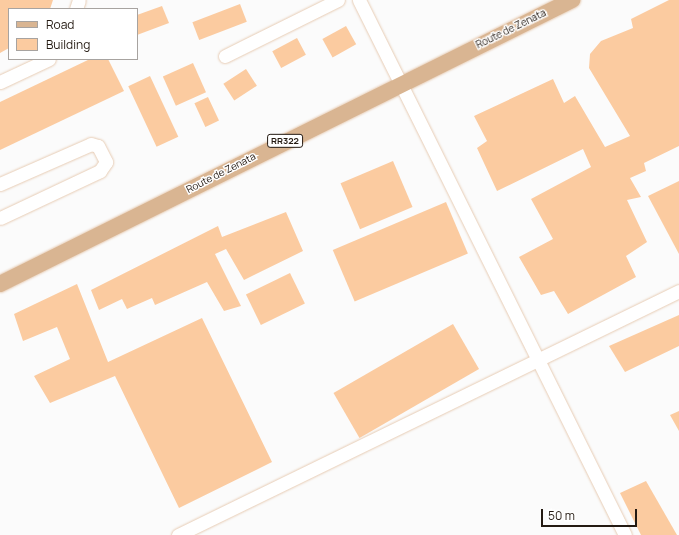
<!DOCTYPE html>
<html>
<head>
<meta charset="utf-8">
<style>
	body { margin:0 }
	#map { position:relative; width:679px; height:535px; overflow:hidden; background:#fbfbfb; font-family:Manrope,sans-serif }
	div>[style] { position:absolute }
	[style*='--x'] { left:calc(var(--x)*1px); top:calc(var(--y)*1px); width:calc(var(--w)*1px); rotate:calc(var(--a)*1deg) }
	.building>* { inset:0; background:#fbcba0; transform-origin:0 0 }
	.roads { filter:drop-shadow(0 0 1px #e7ccb4) drop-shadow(0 0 1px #e7ccb4) }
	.minor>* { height:13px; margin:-6.5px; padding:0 6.5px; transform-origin:6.5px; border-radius:6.5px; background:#fff }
	.major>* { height:16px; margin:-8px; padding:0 8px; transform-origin:8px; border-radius:8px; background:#d9b592 }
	span { translate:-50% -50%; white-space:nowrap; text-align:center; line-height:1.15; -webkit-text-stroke:3px #fff; paint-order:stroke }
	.shield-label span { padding:1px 3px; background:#fff; border:1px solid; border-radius:3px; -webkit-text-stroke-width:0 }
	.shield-label { font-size:9px; color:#241a12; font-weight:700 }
	.street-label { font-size:10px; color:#241a12 }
	.legend { position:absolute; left:8px; top:8px; width:130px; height:52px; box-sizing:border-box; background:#fff; border:1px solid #a7a3a0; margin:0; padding:5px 7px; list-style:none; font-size:12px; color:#241a12 }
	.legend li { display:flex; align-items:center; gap:8px; height:20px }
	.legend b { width:20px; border:1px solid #a7a3a0 }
	.scale { position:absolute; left:541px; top:509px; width:96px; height:18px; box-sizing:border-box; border:2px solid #241a12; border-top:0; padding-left:5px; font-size:12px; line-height:14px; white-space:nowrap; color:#241a12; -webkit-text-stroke:3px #fff; paint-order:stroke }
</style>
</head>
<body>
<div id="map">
	<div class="building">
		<i style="clip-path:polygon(0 0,53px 0,50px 9px,9px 9px,9px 48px,0 53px)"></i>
		<i style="clip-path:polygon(669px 0,679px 0,679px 146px,644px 163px,646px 171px,630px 178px,641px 197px,627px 200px,647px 242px,626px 256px,636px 277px,568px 314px,554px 291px,541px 295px,519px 257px,553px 239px,531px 199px,591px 167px,583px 149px,497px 191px,477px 148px,487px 141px,474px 116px,553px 79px,564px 103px,575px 96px,605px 147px,630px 136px,589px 68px,590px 54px,601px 41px,633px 28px,631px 19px)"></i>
		<i style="left:240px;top:4px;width:19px;height:51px;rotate:69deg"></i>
		<i style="clip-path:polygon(162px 6px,169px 23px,137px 35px,137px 15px)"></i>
		<i style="left:346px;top:26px;width:21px;height:27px;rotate:61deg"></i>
		<i style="left:297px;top:38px;width:19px;height:28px;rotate:62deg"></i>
		<i style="clip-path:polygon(90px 59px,108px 59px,124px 91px,0 150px,0 102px)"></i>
		<i style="left:193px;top:63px;width:32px;height:33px;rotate:66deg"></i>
		<i style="left:246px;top:69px;width:20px;height:27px;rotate:57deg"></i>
		<i style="left:150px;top:76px;width:67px;height:24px;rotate:65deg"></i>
		<i style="left:208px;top:97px;width:26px;height:15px;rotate:65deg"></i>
		<i style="left:393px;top:161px;width:50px;height:57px;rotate:67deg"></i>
		<i style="clip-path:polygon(679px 181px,679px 254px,648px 196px)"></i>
		<i style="left:446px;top:202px;width:56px;height:123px;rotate:67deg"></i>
		<i style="clip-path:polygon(286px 212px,303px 251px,244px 280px,226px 249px,215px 254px,241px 306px,224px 311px,207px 282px,155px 305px,152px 298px,127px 309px,122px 299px,99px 310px,91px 290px,218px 226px,222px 237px)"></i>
		<i style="left:290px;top:273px;width:34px;height:49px;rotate:64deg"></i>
		<i style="clip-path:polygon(77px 284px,108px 362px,202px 318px,272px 462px,179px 508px,115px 376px,50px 403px,34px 376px,70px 359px,57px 327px,23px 341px,14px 314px)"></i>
		<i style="clip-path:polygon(679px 315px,679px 346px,625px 372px,609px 346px)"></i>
		<i style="left:453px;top:324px;width:52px;height:138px;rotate:60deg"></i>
		<i style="clip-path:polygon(679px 411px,679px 431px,670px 415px)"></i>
		<i style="clip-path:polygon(646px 481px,677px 535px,641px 535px,620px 493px)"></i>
	</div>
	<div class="roads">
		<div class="minor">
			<i style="--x:359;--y:0;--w:597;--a:63.56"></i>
			<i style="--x:76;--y:9;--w:9;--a:-72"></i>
			<i style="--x:225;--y:56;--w:126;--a:-26.4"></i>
			<i style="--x:0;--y:82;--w:54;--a:-25.1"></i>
			<i style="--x:0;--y:184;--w:99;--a:-23.7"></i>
			<i style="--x:91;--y:144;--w:7;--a:16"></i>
			<i style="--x:98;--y:146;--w:18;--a:63"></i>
			<i style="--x:106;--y:162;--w:11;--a:124"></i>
			<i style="--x:100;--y:171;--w:110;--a:154.8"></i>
			<i style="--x:178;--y:535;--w:557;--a:-25.97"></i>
		</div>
		<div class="major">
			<i style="--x:0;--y:284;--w:639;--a:-26.4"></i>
		</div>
	</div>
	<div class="shield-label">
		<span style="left:285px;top:141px">RR322</span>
	</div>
	<div class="street-label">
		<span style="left:511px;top:29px;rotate:-26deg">Route de Zenata</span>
		<span style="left:221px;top:173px;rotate:-27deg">Route de Zenata</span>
	</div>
	<ul class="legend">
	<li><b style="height:5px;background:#d9b592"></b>Road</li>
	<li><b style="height:11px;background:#fbcba0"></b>Building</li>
	</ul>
	<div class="scale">50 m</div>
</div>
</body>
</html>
